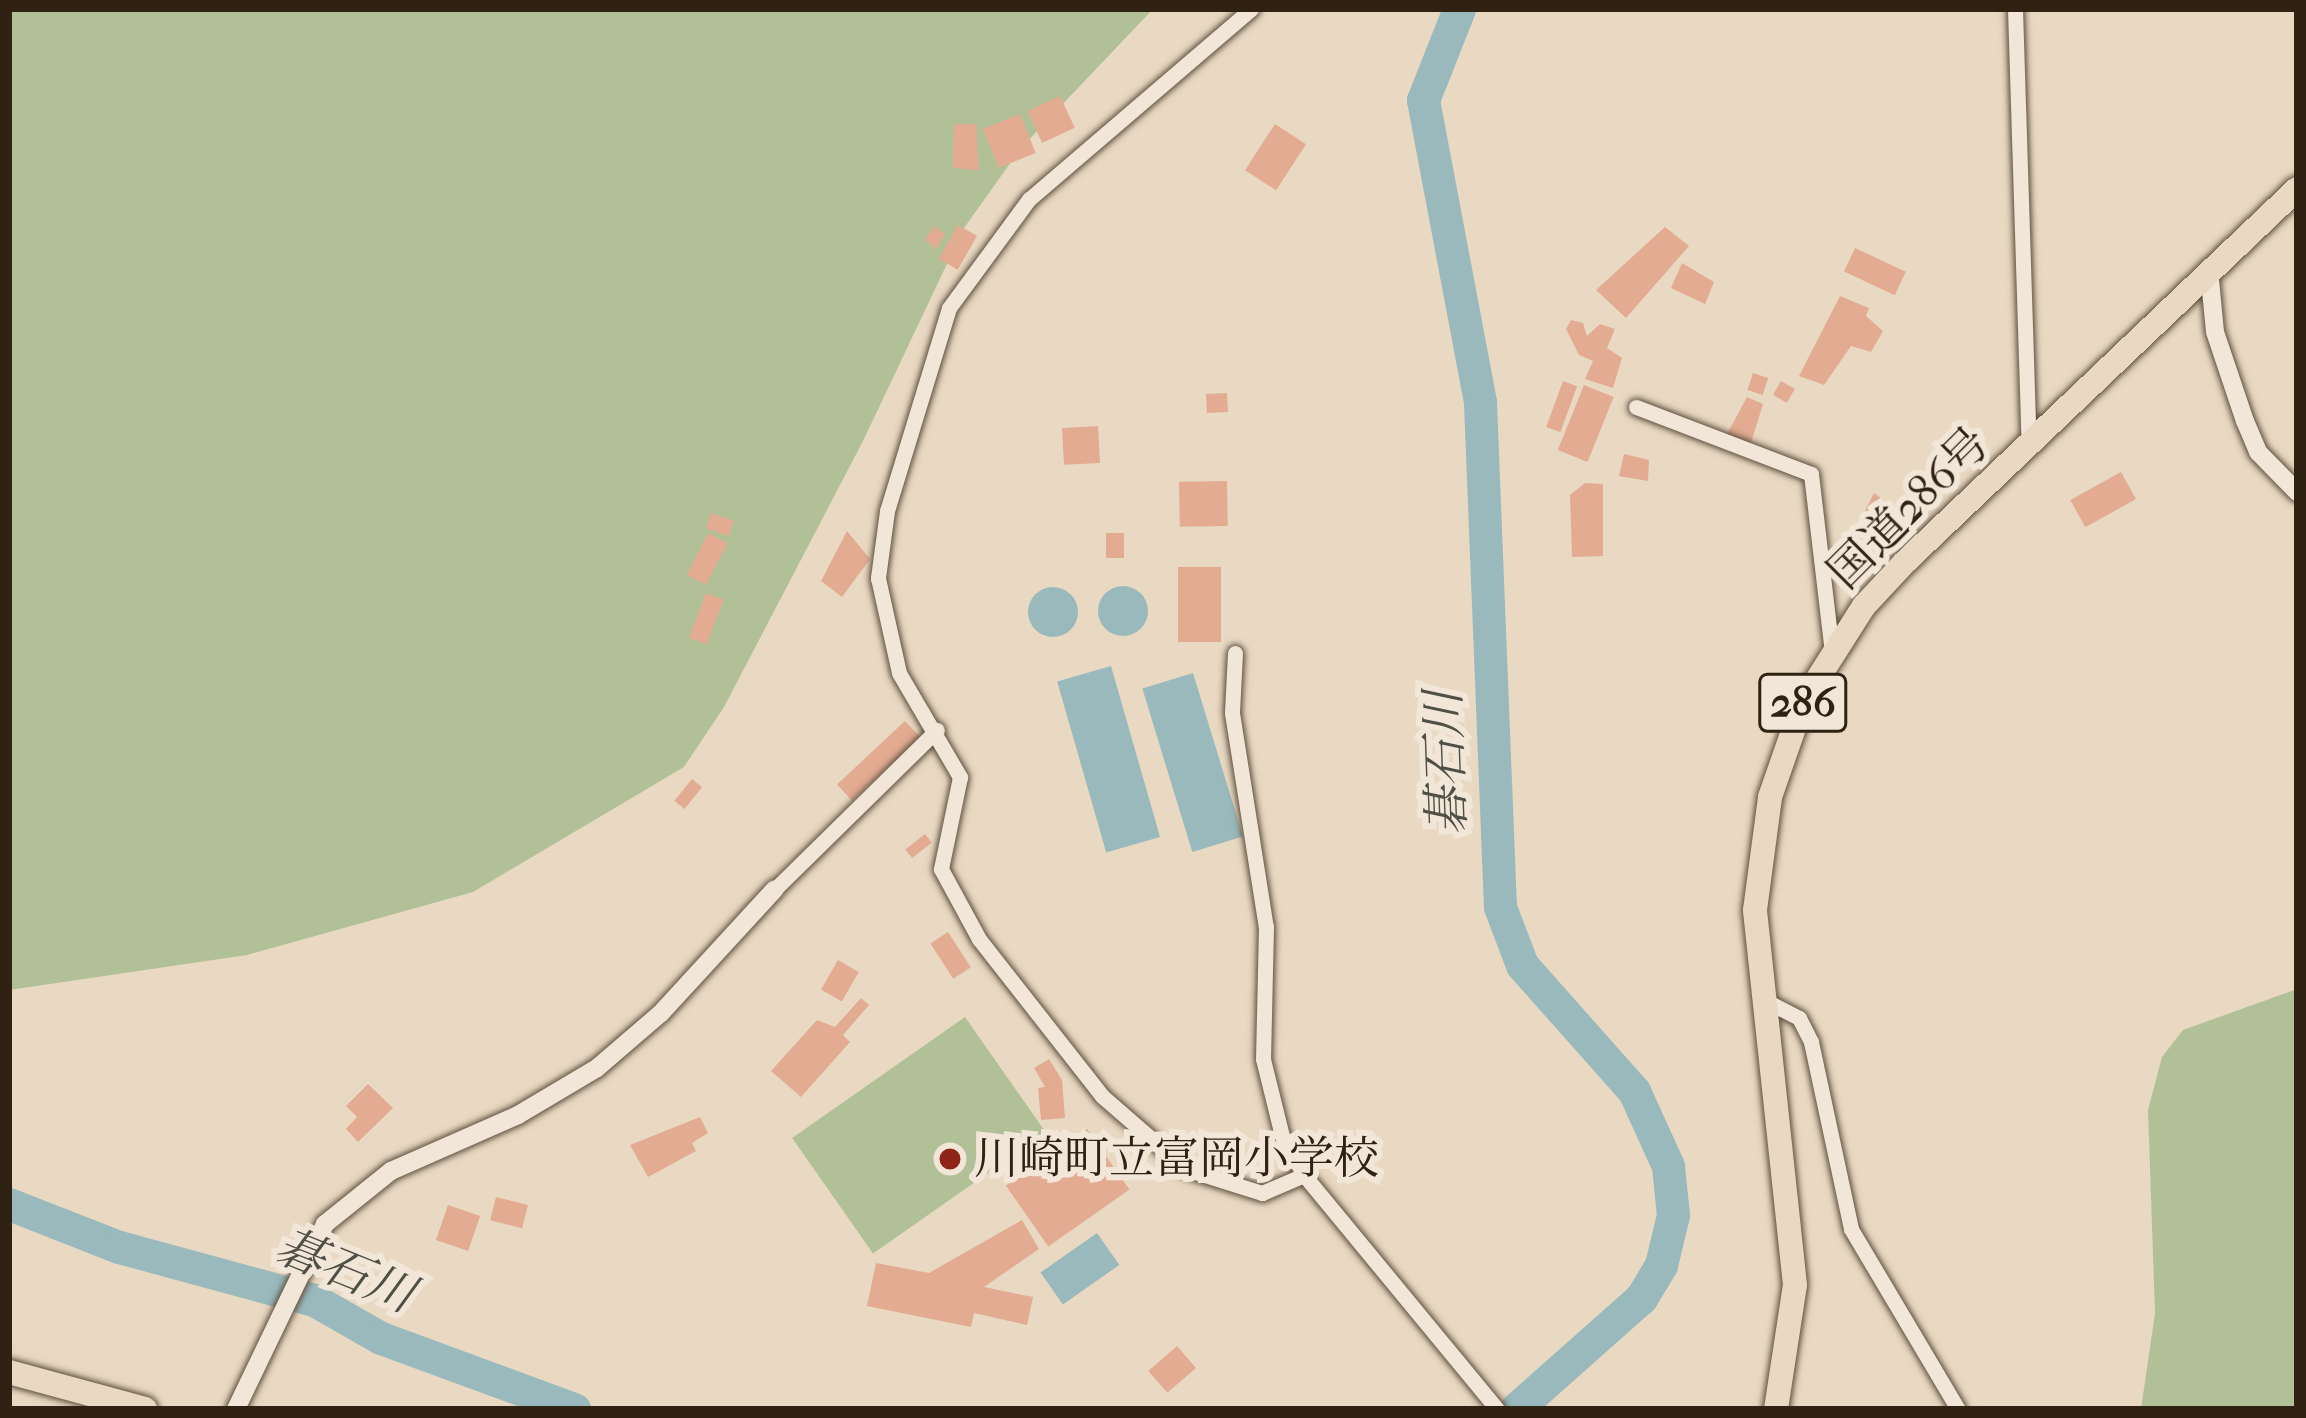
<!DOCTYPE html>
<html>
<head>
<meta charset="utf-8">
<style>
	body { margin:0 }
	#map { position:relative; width:2306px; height:1418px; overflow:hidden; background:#e9d9c3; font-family:"IM FELL French Canon","Noto Serif JP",serif }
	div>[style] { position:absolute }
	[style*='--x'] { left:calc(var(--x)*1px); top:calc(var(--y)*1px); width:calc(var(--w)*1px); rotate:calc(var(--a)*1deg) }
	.green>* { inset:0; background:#b1c097; transform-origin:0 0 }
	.water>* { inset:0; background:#9ab9bc; transform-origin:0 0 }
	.round { border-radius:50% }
	.river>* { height:33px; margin:-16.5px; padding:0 16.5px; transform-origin:16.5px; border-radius:16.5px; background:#9ab9bc }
	.building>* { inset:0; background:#e3ab92; transform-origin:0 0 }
	.roads { filter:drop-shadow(0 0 3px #5e503e) drop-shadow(0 0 3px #5e503e) }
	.minor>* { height:15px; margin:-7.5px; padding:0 7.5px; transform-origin:7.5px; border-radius:7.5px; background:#f1e6d8 }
	.tertiary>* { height:18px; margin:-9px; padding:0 9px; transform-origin:9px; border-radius:9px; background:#f1e6d8 }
	.trunk>* { height:24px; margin:-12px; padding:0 12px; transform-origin:12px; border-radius:12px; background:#e9d9c3 }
	.dots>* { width:33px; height:33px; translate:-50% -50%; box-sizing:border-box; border:6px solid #f1e6d8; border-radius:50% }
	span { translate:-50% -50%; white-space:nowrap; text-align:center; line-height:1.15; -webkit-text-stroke:12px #f1e6d8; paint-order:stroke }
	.shield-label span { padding:3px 9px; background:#f1e6d8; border:3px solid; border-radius:9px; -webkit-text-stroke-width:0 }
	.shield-label { font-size:42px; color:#2f2212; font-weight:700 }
	.street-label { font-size:45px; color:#2f2212 }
	.poi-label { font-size:45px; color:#2f2212 }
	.left { translate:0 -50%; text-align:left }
	.water-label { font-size:48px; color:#4f4f45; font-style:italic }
	.frame { position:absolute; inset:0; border:12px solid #2f2212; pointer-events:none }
</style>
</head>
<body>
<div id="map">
	<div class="green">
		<i style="clip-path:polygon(9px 9px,1153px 9px,1021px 148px,964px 228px,863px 441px,724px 707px,684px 767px,473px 892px,247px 955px,9px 990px)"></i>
		<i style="clip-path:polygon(2297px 989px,2297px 1409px,2141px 1409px,2155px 1313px,2148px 1110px,2162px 1057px,2183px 1030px)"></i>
		<i style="left:965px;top:1017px;width:141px;height:211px;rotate:55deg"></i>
	</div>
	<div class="water">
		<i class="round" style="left:1098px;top:586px;width:50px;height:50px"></i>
		<i class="round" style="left:1028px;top:587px;width:50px;height:50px"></i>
		<i style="left:1111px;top:666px;width:178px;height:56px;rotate:74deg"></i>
		<i style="left:1193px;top:673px;width:171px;height:53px;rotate:73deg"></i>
		<i style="left:1097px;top:1233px;width:39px;height:69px;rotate:55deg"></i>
	</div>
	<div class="river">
		<i style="--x:1459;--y:9;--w:98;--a:111.6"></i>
		<i style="--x:1423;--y:100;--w:308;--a:79.3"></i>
		<i style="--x:1480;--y:403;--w:504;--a:87.73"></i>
		<i style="--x:1500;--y:907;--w:62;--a:69.2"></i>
		<i style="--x:1522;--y:965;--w:169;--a:48.4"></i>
		<i style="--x:1634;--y:1091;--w:82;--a:65.6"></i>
		<i style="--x:1668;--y:1166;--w:49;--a:84.2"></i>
		<i style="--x:1673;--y:1215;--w:51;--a:103.5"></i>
		<i style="--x:1661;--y:1265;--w:39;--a:121"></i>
		<i style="--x:1641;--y:1298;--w:167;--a:138.4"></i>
		<i style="--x:9;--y:1204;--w:118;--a:21.4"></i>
		<i style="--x:119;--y:1247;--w:202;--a:15.2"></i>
		<i style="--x:314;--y:1300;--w:77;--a:29.6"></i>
		<i style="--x:381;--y:1338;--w:206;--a:20.2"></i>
	</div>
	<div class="building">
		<i style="left:1060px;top:96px;width:35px;height:36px;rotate:65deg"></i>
		<i style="left:1020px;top:114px;width:42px;height:40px;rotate:68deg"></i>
		<i style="clip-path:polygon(954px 124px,976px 124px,979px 170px,953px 168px)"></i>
		<i style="left:1275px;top:124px;width:37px;height:55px;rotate:33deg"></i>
		<i style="left:958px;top:225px;width:22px;height:39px;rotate:30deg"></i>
		<i style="clip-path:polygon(934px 226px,945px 234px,936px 249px,925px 240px)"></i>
		<i style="clip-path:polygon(1665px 227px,1689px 246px,1626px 318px,1596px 290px)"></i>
		<i style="left:1855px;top:248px;width:56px;height:26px;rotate:25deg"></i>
		<i style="clip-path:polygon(1682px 263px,1714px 282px,1705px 304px,1671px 288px)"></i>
		<i style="clip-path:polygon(1840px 296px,1869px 308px,1866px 316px,1883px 331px,1871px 352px,1851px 346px,1824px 385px,1799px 376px)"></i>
		<i style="clip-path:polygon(1571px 320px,1583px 323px,1587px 336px,1600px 324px,1615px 329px,1607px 348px,1622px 358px,1613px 388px,1585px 379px,1593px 361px,1579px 355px,1566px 329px)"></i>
		<i style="left:1753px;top:373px;width:16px;height:18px;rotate:18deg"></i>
		<i style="left:1563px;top:381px;width:15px;height:49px;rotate:20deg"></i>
		<i style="left:1781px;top:381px;width:16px;height:16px;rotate:30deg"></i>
		<i style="left:1584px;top:385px;width:32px;height:70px;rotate:22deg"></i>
		<i style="left:1227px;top:393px;width:19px;height:21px;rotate:87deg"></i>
		<i style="clip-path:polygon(1747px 397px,1763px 404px,1750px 446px,1726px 436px)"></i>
		<i style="left:1098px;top:426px;width:37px;height:36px;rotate:87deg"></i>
		<i style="clip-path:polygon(1624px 454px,1649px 460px,1648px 481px,1619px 476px)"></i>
		<i style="left:2121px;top:472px;width:31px;height:58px;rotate:61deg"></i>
		<i style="left:1227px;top:481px;width:45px;height:48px;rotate:89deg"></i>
		<i style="clip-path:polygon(1585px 483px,1603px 484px,1603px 556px,1572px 557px,1570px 495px)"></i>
		<i style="clip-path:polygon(1874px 493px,1893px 507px,1882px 523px,1865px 511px)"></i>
		<i style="left:711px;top:513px;width:24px;height:16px;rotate:19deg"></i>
		<i style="clip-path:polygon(847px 531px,870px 559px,842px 597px,821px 581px)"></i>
		<i style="left:708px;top:533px;width:22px;height:47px;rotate:27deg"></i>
		<i style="left:1106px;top:533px;width:18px;height:25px"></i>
		<i style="left:1221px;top:567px;width:75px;height:43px;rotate:90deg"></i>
		<i style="left:706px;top:593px;width:19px;height:48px;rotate:21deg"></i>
		<i style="left:905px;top:721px;width:22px;height:93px;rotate:47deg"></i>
		<i style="left:692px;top:779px;width:13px;height:28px;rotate:39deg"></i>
		<i style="left:925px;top:834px;width:11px;height:25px;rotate:52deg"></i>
		<i style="left:948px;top:932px;width:42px;height:21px;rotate:57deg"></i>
		<i style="left:838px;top:960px;width:24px;height:34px;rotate:30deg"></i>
		<i style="clip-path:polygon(861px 998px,869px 1005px,843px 1035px,850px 1042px,801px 1097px,771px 1071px,817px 1020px,835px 1027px)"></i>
		<i style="clip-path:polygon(1049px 1059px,1062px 1080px,1065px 1118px,1041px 1120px,1038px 1088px,1045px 1087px,1034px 1068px)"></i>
		<i style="clip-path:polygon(368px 1084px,393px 1108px,358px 1142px,346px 1129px,357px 1117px,346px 1106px)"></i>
		<i style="clip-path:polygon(700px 1117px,708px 1133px,692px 1143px,696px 1151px,648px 1177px,630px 1145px)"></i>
		<i style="left:1087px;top:1129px;width:74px;height:99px;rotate:55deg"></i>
		<i style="left:496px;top:1197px;width:33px;height:24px;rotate:14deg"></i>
		<i style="left:448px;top:1205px;width:34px;height:37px;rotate:19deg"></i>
		<i style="clip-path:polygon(1022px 1220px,1039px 1249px,984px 1287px,1033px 1297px,1027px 1325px,974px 1313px,971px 1327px,867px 1306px,876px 1263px,929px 1273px)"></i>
		<i style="left:1177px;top:1346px;width:29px;height:38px;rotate:49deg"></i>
	</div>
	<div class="roads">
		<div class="minor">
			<i style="--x:1251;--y:9;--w:292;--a:139.4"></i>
			<i style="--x:1029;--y:199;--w:135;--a:126.3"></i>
			<i style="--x:949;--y:308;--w:212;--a:107"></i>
			<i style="--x:887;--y:511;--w:68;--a:97.7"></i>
			<i style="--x:878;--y:578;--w:97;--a:77.5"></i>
			<i style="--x:899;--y:673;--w:121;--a:59.6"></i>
			<i style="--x:960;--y:777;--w:94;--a:101.7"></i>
			<i style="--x:941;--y:869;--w:80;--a:61.5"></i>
			<i style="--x:979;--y:939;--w:199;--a:51.9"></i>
			<i style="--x:1102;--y:1096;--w:111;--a:41"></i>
			<i style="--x:1186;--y:1169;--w:80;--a:17.5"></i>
			<i style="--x:1262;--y:1193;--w:46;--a:-23.2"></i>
			<i style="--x:2015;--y:9;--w:440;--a:88.2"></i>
			<i style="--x:1636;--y:407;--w:187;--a:20.9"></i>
			<i style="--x:1811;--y:474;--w:181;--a:83.3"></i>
			<i style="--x:1235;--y:653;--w:60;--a:92.9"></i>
			<i style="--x:1232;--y:713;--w:217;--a:81"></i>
			<i style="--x:1266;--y:927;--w:132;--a:91.3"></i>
			<i style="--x:1263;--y:1059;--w:79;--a:76.1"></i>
			<i style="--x:1282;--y:1136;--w:45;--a:60.6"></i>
			<i style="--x:1304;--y:1175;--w:303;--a:50.5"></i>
			<i style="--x:775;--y:889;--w:227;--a:-44.5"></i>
			<i style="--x:1762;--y:999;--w:42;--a:27.2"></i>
			<i style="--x:1799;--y:1018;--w:27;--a:63"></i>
			<i style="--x:1811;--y:1042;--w:191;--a:77.9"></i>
			<i style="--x:1851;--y:1229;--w:209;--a:59.3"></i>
		</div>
		<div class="tertiary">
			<i style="--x:2210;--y:280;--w:52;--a:84.5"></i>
			<i style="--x:2215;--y:332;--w:94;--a:71.4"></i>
			<i style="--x:2245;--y:421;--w:34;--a:67"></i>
			<i style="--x:2258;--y:452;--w:56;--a:45.7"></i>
			<i style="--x:236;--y:1409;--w:205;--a:-64.3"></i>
			<i style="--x:325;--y:1224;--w:85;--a:-38.8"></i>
			<i style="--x:391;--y:1171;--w:139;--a:-23.8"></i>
			<i style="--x:518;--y:1115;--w:92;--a:-30.7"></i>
			<i style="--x:597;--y:1068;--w:84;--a:-40.7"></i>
			<i style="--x:661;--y:1013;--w:168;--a:-47.4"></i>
		</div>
		<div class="trunk">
			<i style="--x:9;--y:1372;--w:141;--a:15.2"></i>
			<i style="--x:1776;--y:1409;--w:125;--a:-81.3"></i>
			<i style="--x:1795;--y:1285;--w:377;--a:-96.1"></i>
			<i style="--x:1755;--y:910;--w:114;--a:-82.4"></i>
			<i style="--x:1770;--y:797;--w:101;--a:-70.8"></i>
			<i style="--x:1803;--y:702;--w:114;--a:-57.6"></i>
			<i style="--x:1864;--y:606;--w:60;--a:-47"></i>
			<i style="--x:1905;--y:562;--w:541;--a:-43.58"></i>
		</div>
	</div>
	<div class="dots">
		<i style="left:950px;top:1159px;background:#8f2418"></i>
	</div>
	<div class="shield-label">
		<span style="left:1803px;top:703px">286</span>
	</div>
	<div class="street-label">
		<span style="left:1909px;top:508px;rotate:-45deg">国道286号</span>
	</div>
	<div class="poi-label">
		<span class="left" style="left:974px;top:1159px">川崎町立富岡小学校</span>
	</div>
	<div class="water-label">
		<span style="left:1446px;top:763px;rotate:-92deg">碁石川</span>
		<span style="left:345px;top:1271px;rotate:22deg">碁石川</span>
	</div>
	<div class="frame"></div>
</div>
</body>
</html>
